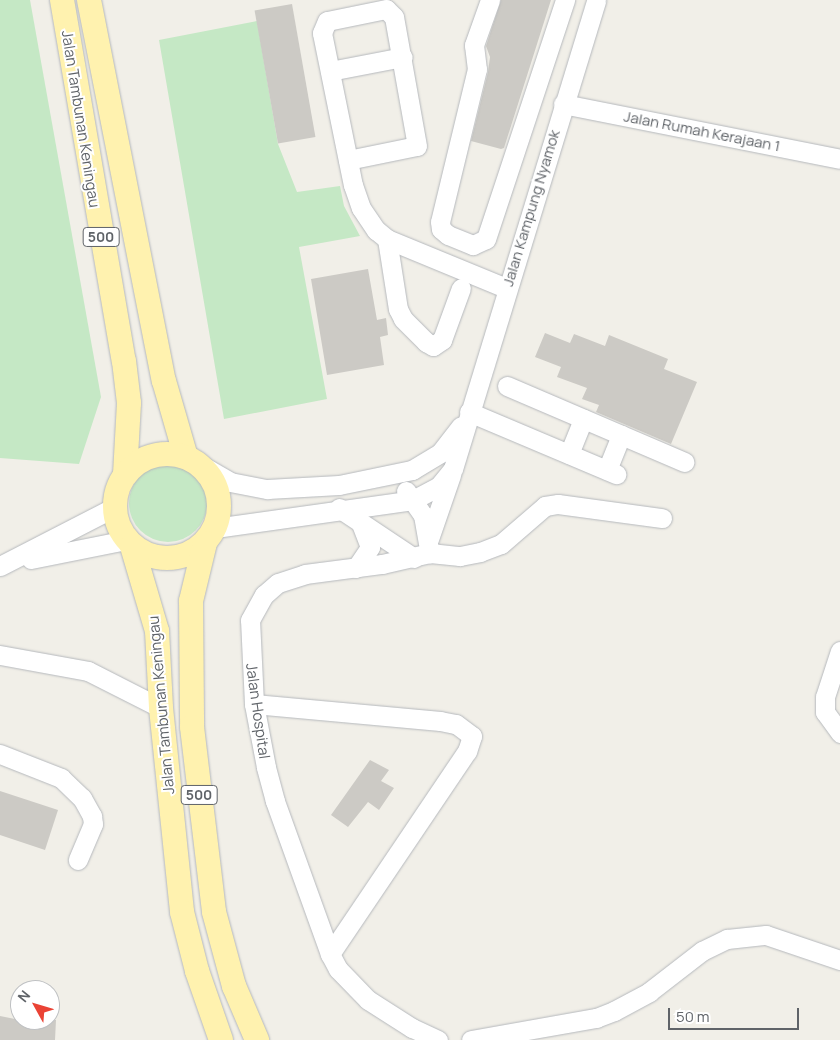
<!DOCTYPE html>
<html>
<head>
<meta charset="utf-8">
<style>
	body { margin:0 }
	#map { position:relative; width:840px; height:1040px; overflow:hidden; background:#f1efe8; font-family:Manrope,sans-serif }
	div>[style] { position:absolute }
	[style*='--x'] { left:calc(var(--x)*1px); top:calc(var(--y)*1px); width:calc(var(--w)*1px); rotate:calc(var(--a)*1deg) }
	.green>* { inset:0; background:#c5e8c5 }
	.round { border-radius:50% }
	.building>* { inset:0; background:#cccac5; transform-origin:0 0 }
	.roads { filter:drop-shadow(0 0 1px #b5b8bc) drop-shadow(0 0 1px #b5b8bc) }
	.minor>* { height:19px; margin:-9.5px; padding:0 9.5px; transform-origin:9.5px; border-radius:9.5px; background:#fff }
	.major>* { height:24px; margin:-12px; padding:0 12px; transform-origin:12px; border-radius:12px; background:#fff2af }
	.major>.ring { margin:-12px; padding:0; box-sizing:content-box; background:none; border:24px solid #fff2af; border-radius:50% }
	span { translate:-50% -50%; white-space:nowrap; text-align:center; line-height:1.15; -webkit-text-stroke:4px #fff; paint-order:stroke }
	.shield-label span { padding:1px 4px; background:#fff; border:1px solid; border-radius:4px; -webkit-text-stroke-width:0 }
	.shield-label { font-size:14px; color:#5f6368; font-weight:700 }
	.street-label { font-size:15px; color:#5f6368 }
	.north { position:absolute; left:10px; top:980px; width:50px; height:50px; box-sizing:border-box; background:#fff; border:1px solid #bfc1c3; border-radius:50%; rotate:309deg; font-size:14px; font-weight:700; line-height:20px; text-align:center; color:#5f6368 }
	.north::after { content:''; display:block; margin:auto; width:18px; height:22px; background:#ea4335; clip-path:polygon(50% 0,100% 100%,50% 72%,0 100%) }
	.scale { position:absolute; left:668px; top:1008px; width:131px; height:22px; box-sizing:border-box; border:2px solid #5f6368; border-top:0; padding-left:6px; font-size:15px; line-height:18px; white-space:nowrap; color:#5f6368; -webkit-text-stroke:4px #fff; paint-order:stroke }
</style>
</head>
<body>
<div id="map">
	<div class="green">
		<i style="clip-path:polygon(0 0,30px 0,101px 397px,79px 464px,0 458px)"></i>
		<i style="clip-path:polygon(257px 21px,278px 144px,297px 192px,340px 186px,344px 206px,360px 236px,299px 247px,327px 399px,224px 419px,159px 40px)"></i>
		<i class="round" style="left:129px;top:464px;width:78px;height:78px"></i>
	</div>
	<div class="building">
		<i style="clip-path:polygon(501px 0,551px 0,504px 148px,501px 149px,471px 141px,488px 72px,490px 57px,486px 46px)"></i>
		<i style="left:292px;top:4px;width:135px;height:38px;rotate:80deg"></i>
		<i style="clip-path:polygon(368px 269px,377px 320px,386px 318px,388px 335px,380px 337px,384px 365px,327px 375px,311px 279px)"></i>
		<i style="clip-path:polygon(545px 333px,570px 343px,574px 334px,605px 346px,609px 335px,668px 359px,664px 369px,697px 382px,671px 444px,596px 412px,599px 405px,582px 399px,587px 388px,557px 377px,561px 367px,535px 357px)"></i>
		<i style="clip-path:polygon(370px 760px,389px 770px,381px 781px,394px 788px,379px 810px,368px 802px,348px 827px,331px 815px)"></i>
		<i style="clip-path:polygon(0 791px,58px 810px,45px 850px,0 835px)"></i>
		<i style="clip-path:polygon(0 1016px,20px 1020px,56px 1020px,55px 1040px,0 1040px)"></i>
	</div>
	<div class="roads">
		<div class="minor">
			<i style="--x:490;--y:0;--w:48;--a:109.6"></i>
			<i style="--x:474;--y:45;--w:24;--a:83"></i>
			<i style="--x:477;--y:69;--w:157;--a:103.6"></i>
			<i style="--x:440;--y:222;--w:7;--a:82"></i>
			<i style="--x:441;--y:229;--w:9;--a:41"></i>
			<i style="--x:448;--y:235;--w:27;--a:22"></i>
			<i style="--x:473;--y:245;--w:14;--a:-25"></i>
			<i style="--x:486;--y:239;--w:252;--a:-71.7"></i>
			<i style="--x:330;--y:71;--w:74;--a:-10.9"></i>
			<i style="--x:563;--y:104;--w:282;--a:11.2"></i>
			<i style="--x:348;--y:160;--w:70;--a:-11.5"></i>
			<i style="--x:417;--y:146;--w:131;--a:-100.1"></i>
			<i style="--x:394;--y:17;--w:11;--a:-135"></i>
			<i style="--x:386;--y:9;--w:60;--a:168.5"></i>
			<i style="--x:327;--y:21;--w:13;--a:113"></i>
			<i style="--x:322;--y:33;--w:155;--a:78.5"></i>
			<i style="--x:353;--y:185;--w:24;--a:71"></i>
			<i style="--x:361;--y:208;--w:27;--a:56"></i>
			<i style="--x:376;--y:230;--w:14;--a:39"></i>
			<i style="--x:387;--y:239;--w:129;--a:22.4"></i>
			<i style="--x:387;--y:239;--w:71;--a:81.1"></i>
			<i style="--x:398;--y:309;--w:11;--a:63"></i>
			<i style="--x:403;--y:319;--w:33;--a:45"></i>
			<i style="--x:426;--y:342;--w:8;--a:30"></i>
			<i style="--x:433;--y:346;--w:11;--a:-34"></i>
			<i style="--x:442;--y:340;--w:55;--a:-69.9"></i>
			<i style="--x:507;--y:386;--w:193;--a:23.2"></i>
			<i style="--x:469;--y:412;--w:160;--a:22.9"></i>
			<i style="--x:569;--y:454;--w:38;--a:-68"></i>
			<i style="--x:201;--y:465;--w:34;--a:30"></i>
			<i style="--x:230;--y:482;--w:38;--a:11"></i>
			<i style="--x:267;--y:489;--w:72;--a:-3.2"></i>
			<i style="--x:339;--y:485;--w:75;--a:-11.6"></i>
			<i style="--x:412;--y:470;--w:33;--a:-31"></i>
			<i style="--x:440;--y:453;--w:34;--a:-52"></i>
			<i style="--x:607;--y:470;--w:38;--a:-68"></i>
			<i style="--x:406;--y:491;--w:29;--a:55"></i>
			<i style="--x:423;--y:515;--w:39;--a:80"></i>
			<i style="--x:339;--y:508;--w:90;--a:33.7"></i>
			<i style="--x:215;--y:528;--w:200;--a:-8"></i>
			<i style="--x:413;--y:500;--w:30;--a:-28"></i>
			<i style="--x:439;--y:486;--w:22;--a:-51"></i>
			<i style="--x:453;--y:469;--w:490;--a:-73"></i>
			<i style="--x:429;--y:539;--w:68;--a:-71"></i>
			<i style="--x:31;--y:559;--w:97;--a:-11.3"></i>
			<i style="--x:0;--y:566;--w:129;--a:-27.2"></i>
			<i style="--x:356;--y:568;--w:25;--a:-56"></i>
			<i style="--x:370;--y:547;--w:26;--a:-111"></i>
			<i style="--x:840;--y:651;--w:48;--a:108.1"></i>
			<i style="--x:825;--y:697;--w:15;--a:90"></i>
			<i style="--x:825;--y:712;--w:26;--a:54"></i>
			<i style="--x:0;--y:655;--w:89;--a:10.3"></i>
			<i style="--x:88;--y:671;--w:82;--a:26.9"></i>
			<i style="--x:254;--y:704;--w:187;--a:5.2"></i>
			<i style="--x:440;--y:721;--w:16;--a:11"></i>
			<i style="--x:456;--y:724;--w:20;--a:37"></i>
			<i style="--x:472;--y:736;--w:16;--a:108"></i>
			<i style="--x:467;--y:751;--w:245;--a:124"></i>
			<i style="--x:0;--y:754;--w:66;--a:21.5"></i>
			<i style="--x:61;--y:778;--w:29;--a:44"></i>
			<i style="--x:82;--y:798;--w:21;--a:61"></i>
			<i style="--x:92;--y:816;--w:8;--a:83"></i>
			<i style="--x:93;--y:824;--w:39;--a:113"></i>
			<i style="--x:438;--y:1040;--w:29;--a:-155"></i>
			<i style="--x:412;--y:1028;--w:52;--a:-147.5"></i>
			<i style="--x:368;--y:1000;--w:43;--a:-134.1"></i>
			<i style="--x:338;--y:969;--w:17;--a:-118"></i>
			<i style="--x:330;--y:954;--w:163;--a:-109.8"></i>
			<i style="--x:275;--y:801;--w:35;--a:-105"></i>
			<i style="--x:266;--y:767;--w:64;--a:-100.8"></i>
			<i style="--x:254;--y:704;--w:84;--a:-92.7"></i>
			<i style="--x:250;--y:620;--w:29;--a:-61"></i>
			<i style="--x:264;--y:595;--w:18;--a:-41"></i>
			<i style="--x:278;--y:583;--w:28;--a:-18"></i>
			<i style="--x:305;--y:574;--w:78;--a:-7.4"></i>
			<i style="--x:382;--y:564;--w:49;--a:-12.9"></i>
			<i style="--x:430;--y:553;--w:30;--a:6"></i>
			<i style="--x:460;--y:556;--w:20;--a:-11"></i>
			<i style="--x:480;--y:552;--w:22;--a:-21"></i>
			<i style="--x:501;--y:544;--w:58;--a:-40.8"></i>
			<i style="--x:545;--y:506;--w:13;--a:-9"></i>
			<i style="--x:558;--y:504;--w:105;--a:7.7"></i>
			<i style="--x:471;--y:1040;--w:127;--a:-10"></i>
			<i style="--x:596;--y:1018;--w:19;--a:-21"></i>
			<i style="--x:614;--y:1011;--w:40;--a:-28"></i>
			<i style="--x:649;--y:992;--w:67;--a:-37.7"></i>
			<i style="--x:702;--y:951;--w:28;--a:-26"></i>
			<i style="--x:727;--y:939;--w:39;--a:-6"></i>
			<i style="--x:766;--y:935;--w:78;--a:18.7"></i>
		</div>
		<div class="major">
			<i style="--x:62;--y:0;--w:366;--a:80.3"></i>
			<i style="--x:124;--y:361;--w:42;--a:83.2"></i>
			<i style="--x:129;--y:403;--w:72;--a:93.2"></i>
			<i style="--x:89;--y:0;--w:388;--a:78.9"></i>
			<i style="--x:164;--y:381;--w:79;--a:73.9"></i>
			<i class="ring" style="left:115px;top:454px;width:80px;height:80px"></i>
			<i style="--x:205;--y:543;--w:60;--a:103.6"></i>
			<i style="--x:191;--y:601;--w:126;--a:89.5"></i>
			<i style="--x:192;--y:727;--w:186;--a:83.2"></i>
			<i style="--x:214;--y:912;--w:77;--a:74.9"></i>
			<i style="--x:234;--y:986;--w:59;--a:66.9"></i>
			<i style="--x:132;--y:546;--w:89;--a:73.6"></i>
			<i style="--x:157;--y:631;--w:77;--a:87"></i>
			<i style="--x:161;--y:708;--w:205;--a:84.1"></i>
			<i style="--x:182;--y:912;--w:61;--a:75.7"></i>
			<i style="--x:197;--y:971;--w:73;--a:70.8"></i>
		</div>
	</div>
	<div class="shield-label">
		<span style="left:101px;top:237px">500</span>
		<span style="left:199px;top:795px">500</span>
	</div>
	<div class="street-label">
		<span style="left:81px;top:119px;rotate:81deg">Jalan Tambunan Keningau</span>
		<span style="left:702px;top:131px;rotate:11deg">Jalan Rumah Kerajaan 1</span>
		<span style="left:531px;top:208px;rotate:-73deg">Jalan Kampung Nyamok</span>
		<span style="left:161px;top:705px;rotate:-95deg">Jalan Tambunan Keningau</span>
		<span style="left:258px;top:711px;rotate:82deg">Jalan Hospital</span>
	</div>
	<div class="north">N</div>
	<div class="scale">50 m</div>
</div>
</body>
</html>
